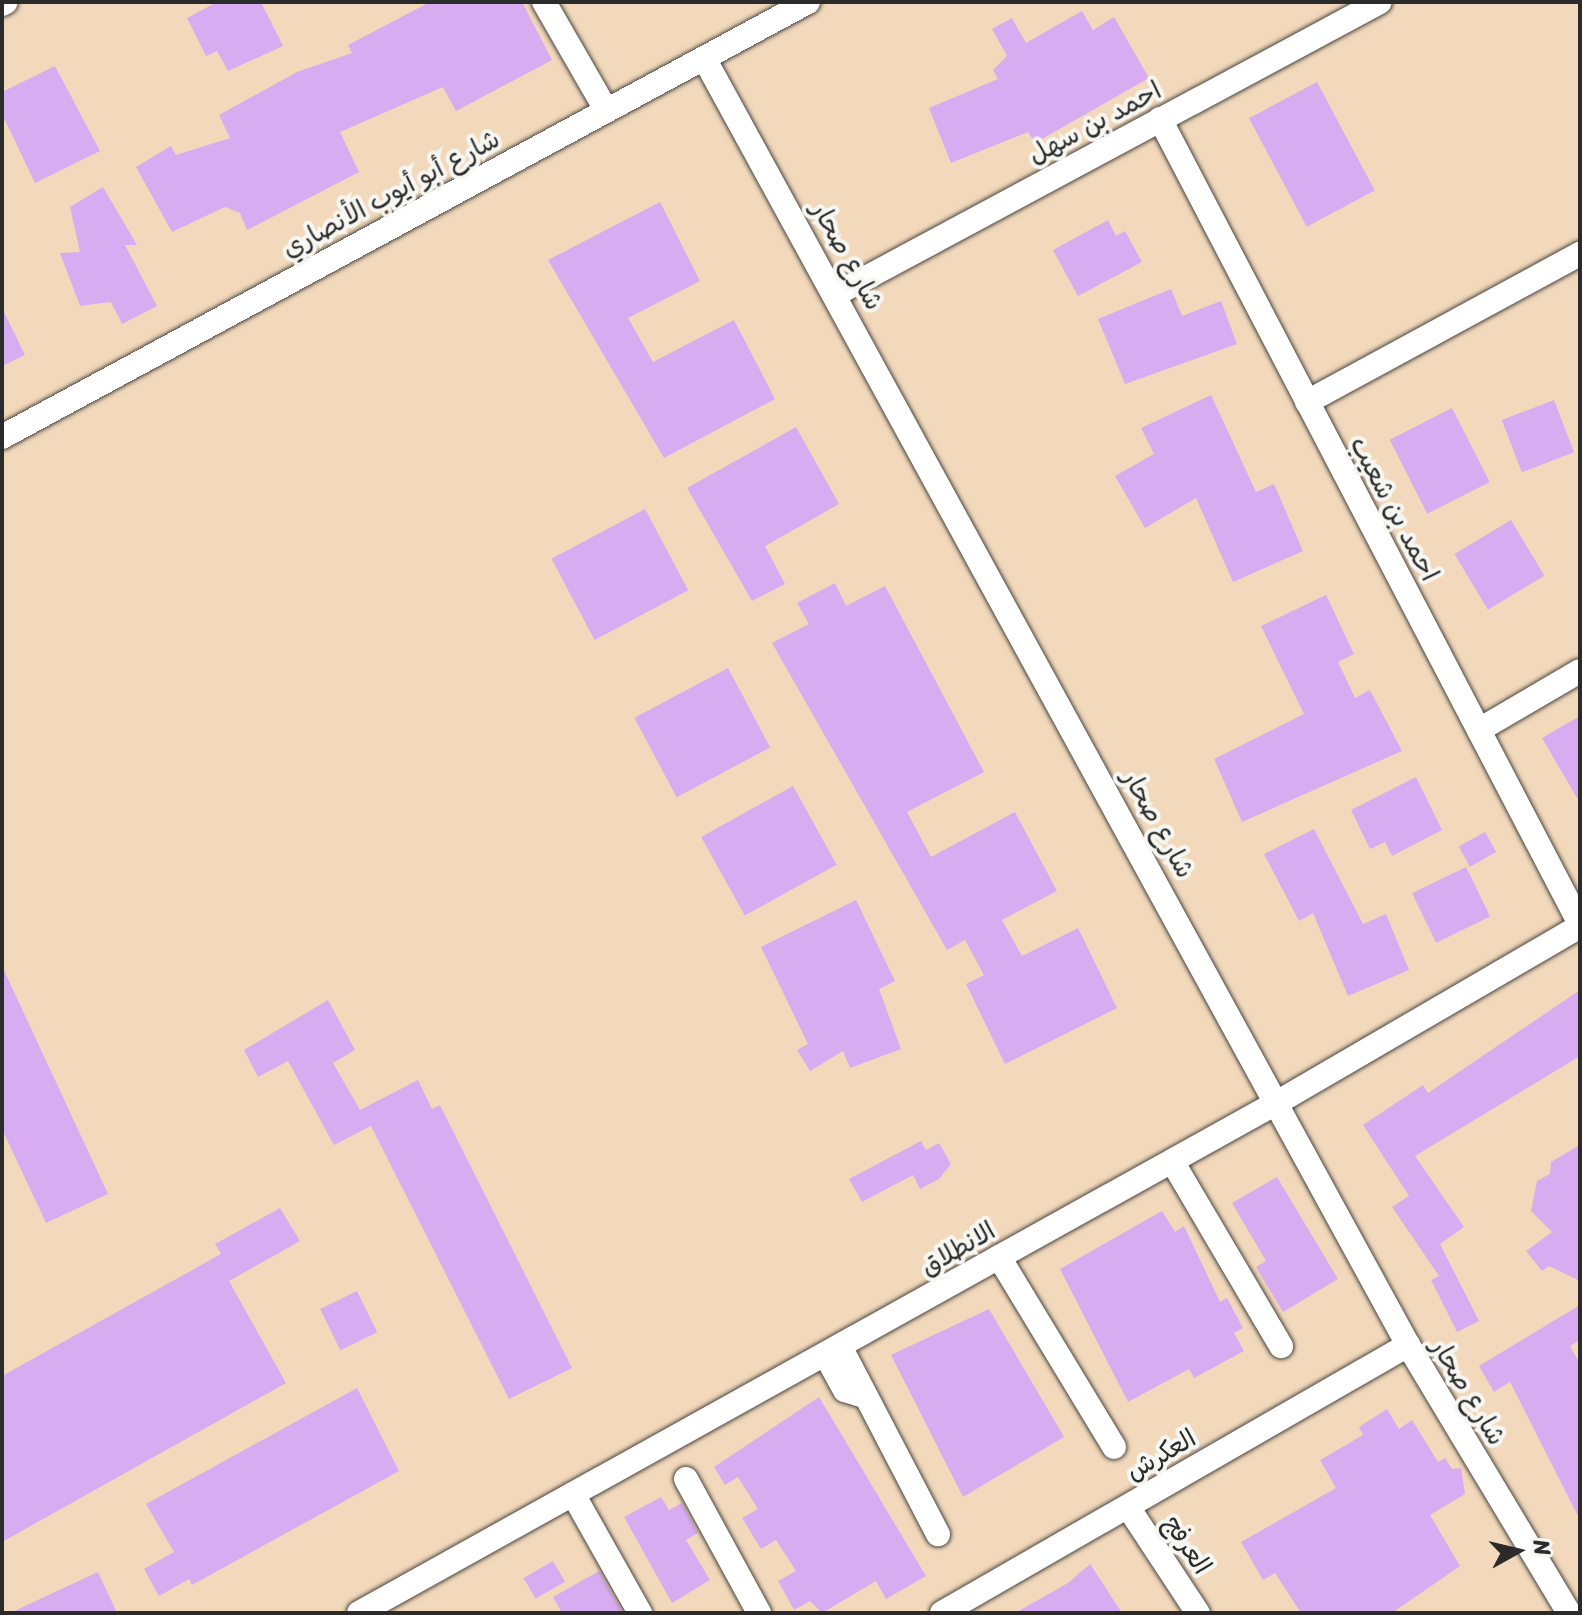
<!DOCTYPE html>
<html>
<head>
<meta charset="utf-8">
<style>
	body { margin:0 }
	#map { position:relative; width:1582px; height:1615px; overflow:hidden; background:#f3d9bb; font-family:Sriracha,"Playpen Sans Arabic",sans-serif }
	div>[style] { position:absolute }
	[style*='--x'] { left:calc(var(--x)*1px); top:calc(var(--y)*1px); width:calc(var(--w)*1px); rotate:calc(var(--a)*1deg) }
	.building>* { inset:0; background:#d7acf0; transform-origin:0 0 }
	.roads { filter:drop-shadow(0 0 2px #494541) drop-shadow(0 0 2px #494541) }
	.minor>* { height:24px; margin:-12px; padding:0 12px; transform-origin:12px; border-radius:12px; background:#fff }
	span { translate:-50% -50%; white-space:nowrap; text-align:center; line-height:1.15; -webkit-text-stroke:8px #f6f6f2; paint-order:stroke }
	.street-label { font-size:26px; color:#2b2b2b }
	.frame { position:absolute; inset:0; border:4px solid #2b2b2b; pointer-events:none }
	.north { position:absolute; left:1478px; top:1511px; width:80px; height:80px; -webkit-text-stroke:6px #f6f6f2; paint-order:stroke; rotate:82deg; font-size:22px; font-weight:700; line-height:32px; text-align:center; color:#2b2b2b }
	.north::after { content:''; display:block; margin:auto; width:28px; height:36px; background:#2b2b2b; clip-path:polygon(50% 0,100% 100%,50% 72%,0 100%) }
</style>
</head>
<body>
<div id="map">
	<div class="building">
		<i style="clip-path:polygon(217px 2px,261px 2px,283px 46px,228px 71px,217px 51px,206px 56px,187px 18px)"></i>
		<i style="clip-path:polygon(430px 2px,522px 2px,552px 60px,456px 111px,443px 87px,340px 132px,359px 172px,247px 230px,240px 213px,225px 207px,172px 232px,136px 167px,171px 146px,176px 155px,230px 138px,219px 115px,297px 72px,352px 53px,348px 45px)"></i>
		<i style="clip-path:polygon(1082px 11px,1093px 30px,1114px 17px,1149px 78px,1035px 143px,1028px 132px,951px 163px,929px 108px,998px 79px,993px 70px,1007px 56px,992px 29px,1012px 18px,1026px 43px)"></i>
		<i style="clip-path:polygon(55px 66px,100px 151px,35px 183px,2px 114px,2px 92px)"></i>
		<i style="left:1317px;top:82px;width:123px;height:77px;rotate:62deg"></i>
		<i style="clip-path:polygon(103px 187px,137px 245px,125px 245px,157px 306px,122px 324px,111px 302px,80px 306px,60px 253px,80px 252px,70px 207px)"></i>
		<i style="clip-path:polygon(660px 202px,700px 281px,628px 318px,653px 362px,734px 320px,775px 399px,664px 458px,548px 260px)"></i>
		<i style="clip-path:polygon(1108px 220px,1116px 236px,1125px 231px,1142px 262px,1078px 296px,1053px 250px)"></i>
		<i style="clip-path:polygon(1171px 289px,1182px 316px,1221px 301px,1237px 344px,1125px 384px,1098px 319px)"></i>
		<i style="clip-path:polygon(2px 308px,25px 355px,2px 366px)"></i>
		<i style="clip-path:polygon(1211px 395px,1256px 492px,1274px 484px,1303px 551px,1233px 582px,1196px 498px,1145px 528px,1115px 476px,1154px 454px,1141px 428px)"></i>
		<i style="left:1554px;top:400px;width:56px;height:56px;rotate:69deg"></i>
		<i style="left:1452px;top:408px;width:83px;height:70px;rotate:63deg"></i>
		<i style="clip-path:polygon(796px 427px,839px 504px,765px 546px,785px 584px,752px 601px,687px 488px)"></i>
		<i style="left:645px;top:509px;width:92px;height:106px;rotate:62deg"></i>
		<i style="left:1511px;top:520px;width:65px;height:66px;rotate:59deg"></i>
		<i style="clip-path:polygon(835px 583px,846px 606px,885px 586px,984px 772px,907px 812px,931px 857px,1015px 812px,1057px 891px,1002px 920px,1022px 956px,1078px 928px,1117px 1008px,1005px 1064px,966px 984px,984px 975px,965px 940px,947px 950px,772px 643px,809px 624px,797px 603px)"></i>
		<i style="clip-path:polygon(1326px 595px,1354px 654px,1338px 662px,1355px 698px,1370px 690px,1402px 751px,1242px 822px,1214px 759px,1304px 714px,1261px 626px)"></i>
		<i style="left:728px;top:668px;width:90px;height:106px;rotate:62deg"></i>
		<i style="clip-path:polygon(1580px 716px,1580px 803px,1542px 738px)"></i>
		<i style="clip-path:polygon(1416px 777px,1442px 830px,1392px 856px,1385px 842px,1370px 849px,1351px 810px)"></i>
		<i style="left:793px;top:786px;width:90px;height:105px;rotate:61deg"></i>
		<i style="clip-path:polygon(1314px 829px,1363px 924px,1386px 914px,1409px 970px,1348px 996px,1313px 913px,1299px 921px,1264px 854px)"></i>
		<i style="left:1485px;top:832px;width:23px;height:30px;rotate:61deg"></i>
		<i style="left:1466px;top:867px;width:55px;height:60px;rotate:64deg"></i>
		<i style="clip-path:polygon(856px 900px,895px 981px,879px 989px,901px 1049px,850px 1068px,843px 1051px,810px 1071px,797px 1050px,808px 1044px,761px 947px)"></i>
		<i style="clip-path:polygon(2px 966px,108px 1194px,46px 1223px,2px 1129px)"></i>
		<i style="clip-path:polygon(1580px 990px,1580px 1056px,1415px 1156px,1464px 1227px,1440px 1244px,1479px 1321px,1457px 1332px,1431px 1280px,1439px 1276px,1392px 1207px,1409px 1196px,1363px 1125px,1423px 1085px,1428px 1093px)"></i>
		<i style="clip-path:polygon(328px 1000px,355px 1050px,333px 1063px,360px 1110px,418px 1080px,432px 1109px,440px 1105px,572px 1368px,509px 1399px,371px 1126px,334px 1145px,288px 1061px,258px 1077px,244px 1050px)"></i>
		<i style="clip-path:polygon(921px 1141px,926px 1150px,939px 1143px,951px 1164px,939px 1179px,920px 1189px,913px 1175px,862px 1202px,849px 1179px)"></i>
		<i style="clip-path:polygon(1580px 1145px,1580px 1281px,1549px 1266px,1542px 1271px,1526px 1251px,1552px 1232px,1531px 1211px,1537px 1181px,1550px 1174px,1551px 1162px)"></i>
		<i style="clip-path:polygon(1277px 1177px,1338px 1279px,1283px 1312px,1256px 1267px,1266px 1261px,1232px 1203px)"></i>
		<i style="clip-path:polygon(280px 1208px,300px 1241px,229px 1281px,286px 1383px,2px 1542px,2px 1376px,221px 1254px,215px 1244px)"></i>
		<i style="clip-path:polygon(1162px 1211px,1175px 1232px,1184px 1226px,1220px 1302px,1227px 1298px,1243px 1328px,1234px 1333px,1244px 1351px,1194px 1378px,1189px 1369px,1128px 1402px,1060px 1269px)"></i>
		<i style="left:357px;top:1291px;width:46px;height:41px;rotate:64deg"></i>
		<i style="clip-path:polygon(1580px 1305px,1580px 1340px,1570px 1346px,1580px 1364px,1580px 1520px,1510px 1382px,1494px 1392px,1479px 1366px)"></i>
		<i style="clip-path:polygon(989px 1309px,1064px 1437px,963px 1497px,891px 1355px)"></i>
		<i style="clip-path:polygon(357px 1388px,399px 1471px,192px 1585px,189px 1579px,159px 1596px,144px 1569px,174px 1552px,146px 1504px)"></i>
		<i style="clip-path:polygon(819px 1397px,926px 1576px,886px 1599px,876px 1581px,822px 1613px,810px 1601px,794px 1610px,778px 1581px,796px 1571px,776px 1540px,761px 1549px,742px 1518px,758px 1509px,738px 1477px,725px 1485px,714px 1467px)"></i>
		<i style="clip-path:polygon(1387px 1409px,1399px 1429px,1412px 1420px,1438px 1462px,1445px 1458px,1452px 1469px,1461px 1468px,1465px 1494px,1430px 1515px,1460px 1566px,1392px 1613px,1301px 1613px,1275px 1573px,1263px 1580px,1241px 1542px,1336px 1488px,1320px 1460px,1363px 1435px,1359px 1427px)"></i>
		<i style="clip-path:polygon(661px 1497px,669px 1510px,682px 1503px,698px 1533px,686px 1540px,710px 1580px,672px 1603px,624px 1517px)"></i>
		<i style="left:553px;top:1561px;width:24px;height:34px;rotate:60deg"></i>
		<i style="clip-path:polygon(1090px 1564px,1122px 1613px,1015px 1613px,1068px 1583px)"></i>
		<i style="clip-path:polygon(599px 1571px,623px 1613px,562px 1613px,553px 1597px)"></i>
		<i style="clip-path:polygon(98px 1572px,117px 1613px,10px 1613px)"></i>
	</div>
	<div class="roads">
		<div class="minor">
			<i style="--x:544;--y:2;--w:125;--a:60.1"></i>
			<i style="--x:2;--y:4;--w:4;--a:-27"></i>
			<i style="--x:704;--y:58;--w:1467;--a:61.32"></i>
			<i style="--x:1408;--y:1345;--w:313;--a:59"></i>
			<i style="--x:1160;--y:119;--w:908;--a:62.45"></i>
			<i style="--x:836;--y:294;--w:617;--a:-28.23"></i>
			<i style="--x:1307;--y:402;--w:311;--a:-28.5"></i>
			<i style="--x:2;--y:437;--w:916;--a:-28.36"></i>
			<i style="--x:1479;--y:730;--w:117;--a:-30.3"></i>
			<i style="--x:1172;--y:1161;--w:215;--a:59.5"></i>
			<i style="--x:999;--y:1257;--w:222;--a:58.8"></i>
			<i style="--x:841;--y:1348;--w:210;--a:62.5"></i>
			<i style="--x:826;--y:1356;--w:39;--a:61"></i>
			<i style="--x:845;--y:1390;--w:16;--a:18"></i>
			<i style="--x:686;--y:1479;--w:153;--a:61.4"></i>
			<i style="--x:573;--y:1494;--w:137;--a:60.6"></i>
			<i style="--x:1128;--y:1507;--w:127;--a:56.6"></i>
			<i style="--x:359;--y:1613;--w:1052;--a:-29.08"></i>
			<i style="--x:1278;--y:1102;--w:350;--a:-30.2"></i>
			<i style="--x:942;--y:1613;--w:538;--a:-29.9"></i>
		</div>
	</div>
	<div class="street-label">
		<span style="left:1095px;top:123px;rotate:-28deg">احمد بن سهل</span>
		<span style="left:391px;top:194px;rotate:-28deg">شارع أبو أيوب الأنصاري</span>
		<span style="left:847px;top:256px;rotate:61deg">شارع صحار</span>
		<span style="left:1394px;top:509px;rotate:62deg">احمد بن شعيب</span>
		<span style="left:1158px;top:824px;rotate:61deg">شارع صحار</span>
		<span style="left:958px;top:1249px;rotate:-30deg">الانطلاق</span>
		<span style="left:1468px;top:1392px;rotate:59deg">شارع صحار</span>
		<span style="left:1161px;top:1455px;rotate:-30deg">العكرش</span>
		<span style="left:1187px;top:1545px;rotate:57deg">العرفج</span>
	</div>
	<div class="frame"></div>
	<div class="north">N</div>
</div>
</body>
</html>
